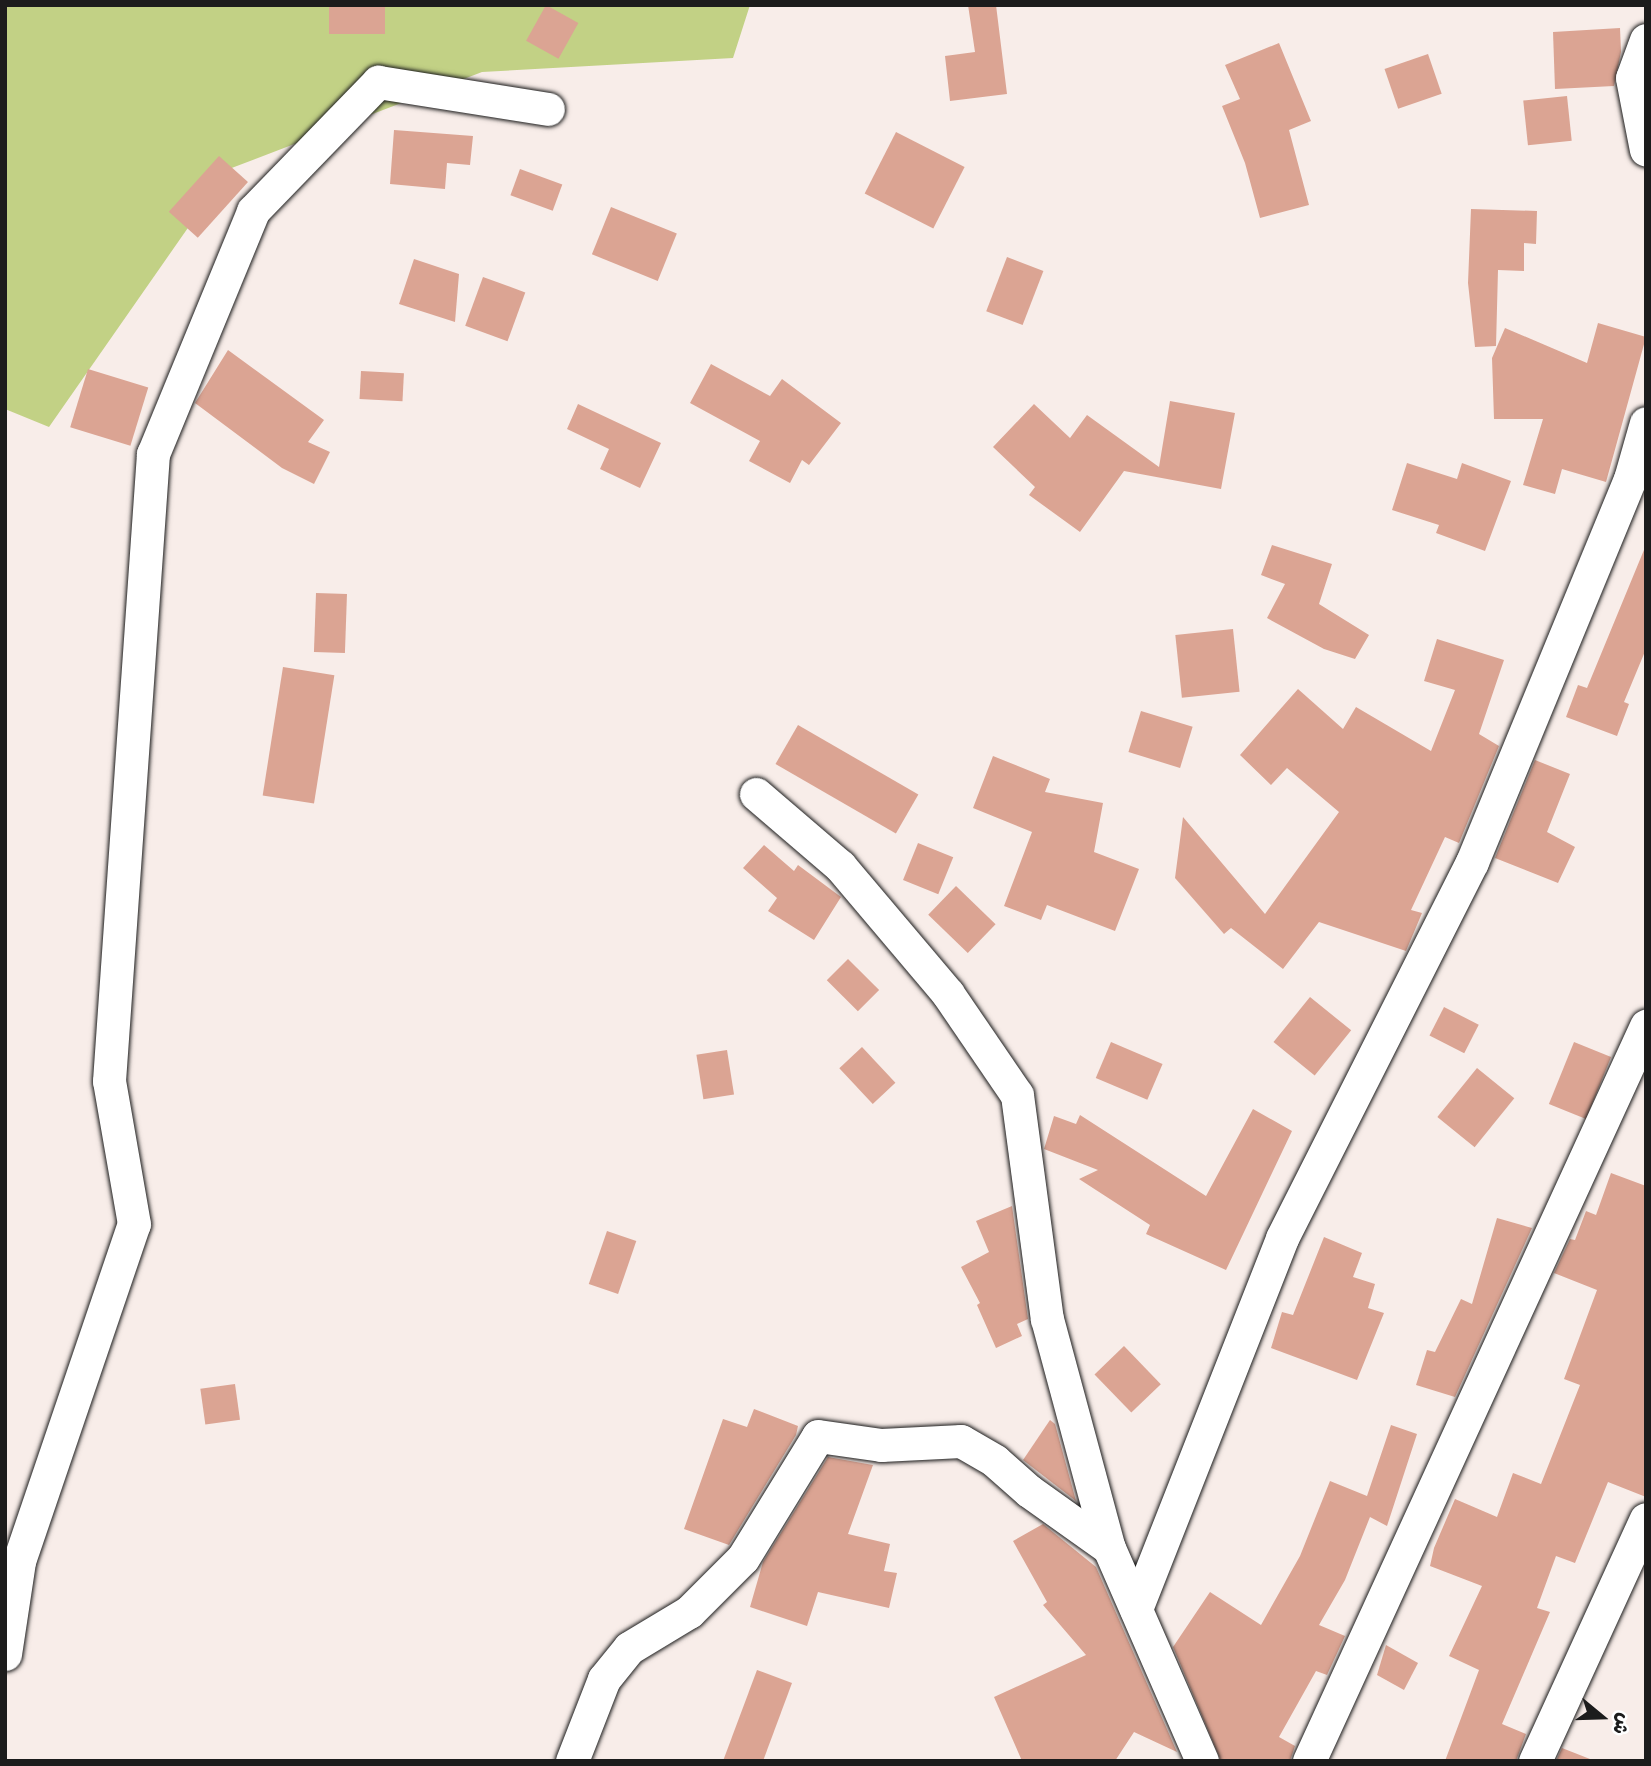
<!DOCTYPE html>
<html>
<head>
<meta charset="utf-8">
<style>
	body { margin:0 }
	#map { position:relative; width:1651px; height:1766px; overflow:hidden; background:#f8ede9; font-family:Sriracha,"Playpen Sans Arabic",sans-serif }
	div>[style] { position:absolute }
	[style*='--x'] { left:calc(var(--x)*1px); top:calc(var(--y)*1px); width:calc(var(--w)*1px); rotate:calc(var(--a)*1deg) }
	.green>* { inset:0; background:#c2d185 }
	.building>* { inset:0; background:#dba493; transform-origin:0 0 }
	.roads { filter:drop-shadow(0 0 2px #1c1c1c) drop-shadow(0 0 2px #1c1c1c) }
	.minor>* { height:33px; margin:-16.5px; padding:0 16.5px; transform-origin:16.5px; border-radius:16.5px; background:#fff }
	span { translate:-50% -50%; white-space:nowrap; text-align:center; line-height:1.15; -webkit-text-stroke:6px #fff; paint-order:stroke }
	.frame { position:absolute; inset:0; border:7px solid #1c1c1c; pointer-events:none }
	.north { position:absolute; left:1567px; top:1682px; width:70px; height:70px; -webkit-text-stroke:5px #fff; paint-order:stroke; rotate:109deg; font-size:19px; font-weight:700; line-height:28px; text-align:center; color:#1c1c1c }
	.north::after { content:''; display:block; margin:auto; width:24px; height:32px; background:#1c1c1c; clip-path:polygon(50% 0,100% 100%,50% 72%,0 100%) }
</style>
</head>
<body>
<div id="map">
	<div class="green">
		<i style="clip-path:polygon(5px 5px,750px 5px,733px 58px,482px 72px,229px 169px,49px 427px,5px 409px)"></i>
	</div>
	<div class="building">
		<i style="left:329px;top:5px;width:56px;height:29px"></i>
		<i style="left:546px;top:5px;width:37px;height:41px;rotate:29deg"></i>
		<i style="clip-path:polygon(968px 5px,996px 5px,1007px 94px,950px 101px,945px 56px,975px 52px)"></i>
		<i style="clip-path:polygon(1620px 28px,1621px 52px,1614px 86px,1555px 89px,1553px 32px)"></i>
		<i style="clip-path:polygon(1279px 43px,1311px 121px,1289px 130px,1309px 205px,1260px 218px,1245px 163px,1222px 106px,1240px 99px,1225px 65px)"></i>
		<i style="left:1428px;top:54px;width:42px;height:46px;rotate:71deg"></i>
		<i style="left:1567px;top:96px;width:45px;height:44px;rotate:84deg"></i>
		<i style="clip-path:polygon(394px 130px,473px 136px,470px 165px,447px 163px,445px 189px,390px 184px)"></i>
		<i style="left:896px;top:132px;width:77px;height:69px;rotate:27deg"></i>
		<i style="left:219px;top:156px;width:39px;height:75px;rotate:42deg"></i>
		<i style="left:520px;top:169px;width:45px;height:28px;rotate:20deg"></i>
		<i style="left:611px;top:207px;width:71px;height:51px;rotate:22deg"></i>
		<i style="clip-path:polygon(1471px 209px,1537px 211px,1536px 244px,1524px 243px,1524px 271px,1498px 270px,1496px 346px,1475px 347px,1468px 283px)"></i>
		<i style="left:1007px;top:257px;width:39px;height:58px;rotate:21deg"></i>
		<i style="clip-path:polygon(414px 259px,459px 274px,455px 322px,399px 304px)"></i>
		<i style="left:483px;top:277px;width:45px;height:52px;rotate:20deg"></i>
		<i style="clip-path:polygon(1598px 323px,1646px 337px,1606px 482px,1562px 469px,1555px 494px,1523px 485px,1543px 419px,1494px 419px,1492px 358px,1505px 328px,1587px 363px)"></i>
		<i style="clip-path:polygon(228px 350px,324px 420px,308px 442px,330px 452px,314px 484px,282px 468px,195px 403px)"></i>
		<i style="clip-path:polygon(711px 364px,770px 396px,782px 379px,841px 423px,809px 465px,802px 460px,790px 483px,749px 461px,760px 441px,690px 403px)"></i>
		<i style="left:88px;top:369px;width:63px;height:61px;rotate:17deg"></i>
		<i style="left:361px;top:371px;width:43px;height:28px;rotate:3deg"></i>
		<i style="clip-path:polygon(1170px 401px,1235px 413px,1221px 489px,1124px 471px,1080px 532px,1029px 495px,1035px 487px,993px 447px,1034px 404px,1070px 438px,1087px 415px,1159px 467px)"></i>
		<i style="clip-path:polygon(578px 404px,661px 443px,640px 488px,600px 469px,609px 449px,567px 429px)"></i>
		<i style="clip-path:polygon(1407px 463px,1457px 479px,1462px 463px,1511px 481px,1485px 551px,1436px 533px,1439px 525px,1392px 510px)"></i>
		<i style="clip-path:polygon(1272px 545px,1332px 564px,1319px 604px,1369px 635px,1355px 659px,1324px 649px,1267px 618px,1285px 584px,1261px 575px)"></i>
		<i style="clip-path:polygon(1646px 545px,1646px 649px,1624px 702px,1629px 704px,1617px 736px,1566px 717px,1578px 685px,1587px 688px)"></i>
		<i style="left:316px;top:593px;width:31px;height:59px;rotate:2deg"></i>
		<i style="left:1233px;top:629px;width:63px;height:58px;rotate:84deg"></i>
		<i style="clip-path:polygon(1437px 639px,1504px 660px,1479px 734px,1499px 746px,1459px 843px,1445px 837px,1411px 910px,1422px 913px,1406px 951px,1319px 922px,1283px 969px,1231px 928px,1224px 934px,1175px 878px,1183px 817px,1265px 914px,1339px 812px,1287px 768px,1271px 785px,1240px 755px,1298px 689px,1343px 729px,1356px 707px,1431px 751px,1455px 690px,1424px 681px)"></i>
		<i style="left:283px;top:667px;width:52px;height:130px;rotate:9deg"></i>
		<i style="left:1141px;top:711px;width:54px;height:43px;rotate:17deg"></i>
		<i style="left:798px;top:725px;width:139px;height:45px;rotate:30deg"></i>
		<i style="clip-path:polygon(993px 756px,1050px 779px,1045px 792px,1103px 803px,1094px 852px,1139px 869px,1115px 931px,1047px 905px,1041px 920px,1004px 906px,1032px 832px,973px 808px)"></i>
		<i style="clip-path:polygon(1535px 760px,1570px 774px,1547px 832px,1575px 847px,1558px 883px,1495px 858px)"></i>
		<i style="left:918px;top:843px;width:38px;height:40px;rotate:22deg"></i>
		<i style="clip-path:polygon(764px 845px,794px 871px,798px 865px,841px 897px,814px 940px,768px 911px,777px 898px,743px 868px)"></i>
		<i style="left:956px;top:886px;width:55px;height:40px;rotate:44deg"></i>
		<i style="left:848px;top:959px;width:44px;height:30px;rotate:45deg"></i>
		<i style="left:1310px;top:997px;width:53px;height:58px;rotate:39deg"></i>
		<i style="left:1444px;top:1007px;width:39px;height:32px;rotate:27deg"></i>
		<i style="left:1111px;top:1042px;width:56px;height:39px;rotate:23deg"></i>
		<i style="left:1574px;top:1042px;width:40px;height:67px;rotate:22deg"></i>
		<i style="left:862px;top:1047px;width:49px;height:31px;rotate:47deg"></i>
		<i style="left:727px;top:1050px;width:45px;height:31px;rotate:81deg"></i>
		<i style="left:1477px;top:1068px;width:48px;height:63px;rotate:39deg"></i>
		<i style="clip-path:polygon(1253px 1109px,1292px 1131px,1226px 1270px,1146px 1234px,1150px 1225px,1079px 1179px,1098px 1170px,1044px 1149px,1054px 1116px,1076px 1124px,1080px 1115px,1206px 1196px)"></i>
		<i style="clip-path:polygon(1611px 1173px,1646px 1186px,1646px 1497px,1608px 1482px,1575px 1563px,1556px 1556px,1537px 1608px,1550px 1612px,1502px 1724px,1526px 1734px,1516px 1761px,1445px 1761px,1479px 1670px,1449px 1656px,1482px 1586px,1430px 1566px,1434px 1548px,1455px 1499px,1497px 1517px,1513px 1473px,1541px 1484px,1580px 1385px,1564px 1379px,1597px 1290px,1554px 1273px,1570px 1239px,1575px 1240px,1586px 1211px,1596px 1215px)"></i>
		<i style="clip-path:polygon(1012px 1206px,1028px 1319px,1017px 1324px,1022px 1336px,996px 1348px,977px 1305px,980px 1303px,961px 1267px,989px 1252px,976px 1221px)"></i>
		<i style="clip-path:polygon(1497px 1218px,1532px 1228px,1455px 1397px,1416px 1385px,1427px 1350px,1435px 1352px,1461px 1299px,1472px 1304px)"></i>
		<i style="left:607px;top:1231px;width:31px;height:56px;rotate:19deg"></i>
		<i style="clip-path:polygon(1324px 1237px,1362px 1253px,1353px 1277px,1375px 1284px,1368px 1308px,1384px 1313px,1357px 1380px,1271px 1348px,1282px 1312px,1293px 1315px)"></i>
		<i style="left:1124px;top:1346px;width:53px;height:41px;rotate:46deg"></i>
		<i style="left:235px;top:1384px;width:36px;height:35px;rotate:82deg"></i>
		<i style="clip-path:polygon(754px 1409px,798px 1426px,796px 1435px,729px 1545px,684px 1529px,723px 1419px,747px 1427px)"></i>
		<i style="clip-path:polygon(1050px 1420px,1055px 1424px,1076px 1501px,1023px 1460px)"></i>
		<i style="clip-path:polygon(1391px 1425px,1417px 1434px,1387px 1526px,1370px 1517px,1345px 1580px,1319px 1625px,1345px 1636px,1327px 1675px,1316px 1671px,1279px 1737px,1295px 1746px,1290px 1761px,1221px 1761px,1173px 1647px,1210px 1592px,1261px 1625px,1300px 1556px,1330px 1481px,1367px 1496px)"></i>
		<i style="clip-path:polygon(828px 1457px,873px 1465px,848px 1534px,890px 1544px,884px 1571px,897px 1573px,889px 1608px,818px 1592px,807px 1626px,750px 1607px,763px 1562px)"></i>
		<i style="clip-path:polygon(1043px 1524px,1096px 1567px,1177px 1752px,1134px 1732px,1115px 1761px,1022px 1761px,994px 1697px,1086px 1655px,1043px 1605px,1047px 1602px,1013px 1541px)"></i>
		<i style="clip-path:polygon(1386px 1645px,1418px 1663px,1404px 1690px,1377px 1675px)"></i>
		<i style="clip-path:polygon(757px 1670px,792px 1683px,763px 1761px,723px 1761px)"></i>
		<i style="clip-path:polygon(1562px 1748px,1590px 1759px,1590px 1761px,1556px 1761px)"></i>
	</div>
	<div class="roads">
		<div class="minor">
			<i style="--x:1646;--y:40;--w:40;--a:110.2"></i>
			<i style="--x:1632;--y:78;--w:73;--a:79"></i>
			<i style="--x:756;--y:794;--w:111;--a:40.6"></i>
			<i style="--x:840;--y:866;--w:167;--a:49.8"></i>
			<i style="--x:948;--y:994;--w:122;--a:55.7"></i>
			<i style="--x:1017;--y:1095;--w:226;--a:82.4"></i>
			<i style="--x:1047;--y:1319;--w:237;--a:74.9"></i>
			<i style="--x:1109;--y:1548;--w:232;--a:66.4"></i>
			<i style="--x:1136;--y:1609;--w:399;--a:-68.5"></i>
			<i style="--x:1282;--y:1238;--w:421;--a:-63.2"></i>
			<i style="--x:1472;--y:862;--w:414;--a:-67.6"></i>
			<i style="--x:1630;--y:479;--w:58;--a:-74.1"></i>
			<i style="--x:5;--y:1654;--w:94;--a:-81.4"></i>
			<i style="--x:19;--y:1561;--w:356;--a:-71.2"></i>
			<i style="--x:134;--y:1224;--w:145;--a:-99.9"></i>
			<i style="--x:109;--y:1081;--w:629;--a:-85.99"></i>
			<i style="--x:153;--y:454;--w:263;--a:-67.6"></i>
			<i style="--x:253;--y:211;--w:180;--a:-45.9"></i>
			<i style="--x:378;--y:82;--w:172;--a:9"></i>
			<i style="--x:572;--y:1761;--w:88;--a:-68.7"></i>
			<i style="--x:604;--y:1679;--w:40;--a:-51"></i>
			<i style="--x:629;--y:1648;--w:70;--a:-31"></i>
			<i style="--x:689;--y:1612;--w:76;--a:-45"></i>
			<i style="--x:743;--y:1558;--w:143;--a:-58.4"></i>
			<i style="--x:818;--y:1436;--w:64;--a:8.1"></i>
			<i style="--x:881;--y:1445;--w:80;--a:-2.9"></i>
			<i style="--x:961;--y:1441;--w:39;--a:30"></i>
			<i style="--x:995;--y:1461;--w:45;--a:41.4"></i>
			<i style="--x:1029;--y:1491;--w:98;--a:35.5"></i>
			<i style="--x:1309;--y:1761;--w:809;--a:-65.37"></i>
			<i style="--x:1535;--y:1761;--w:266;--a:-65.4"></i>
		</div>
	</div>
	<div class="frame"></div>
	<div class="north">ش</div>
</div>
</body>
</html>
